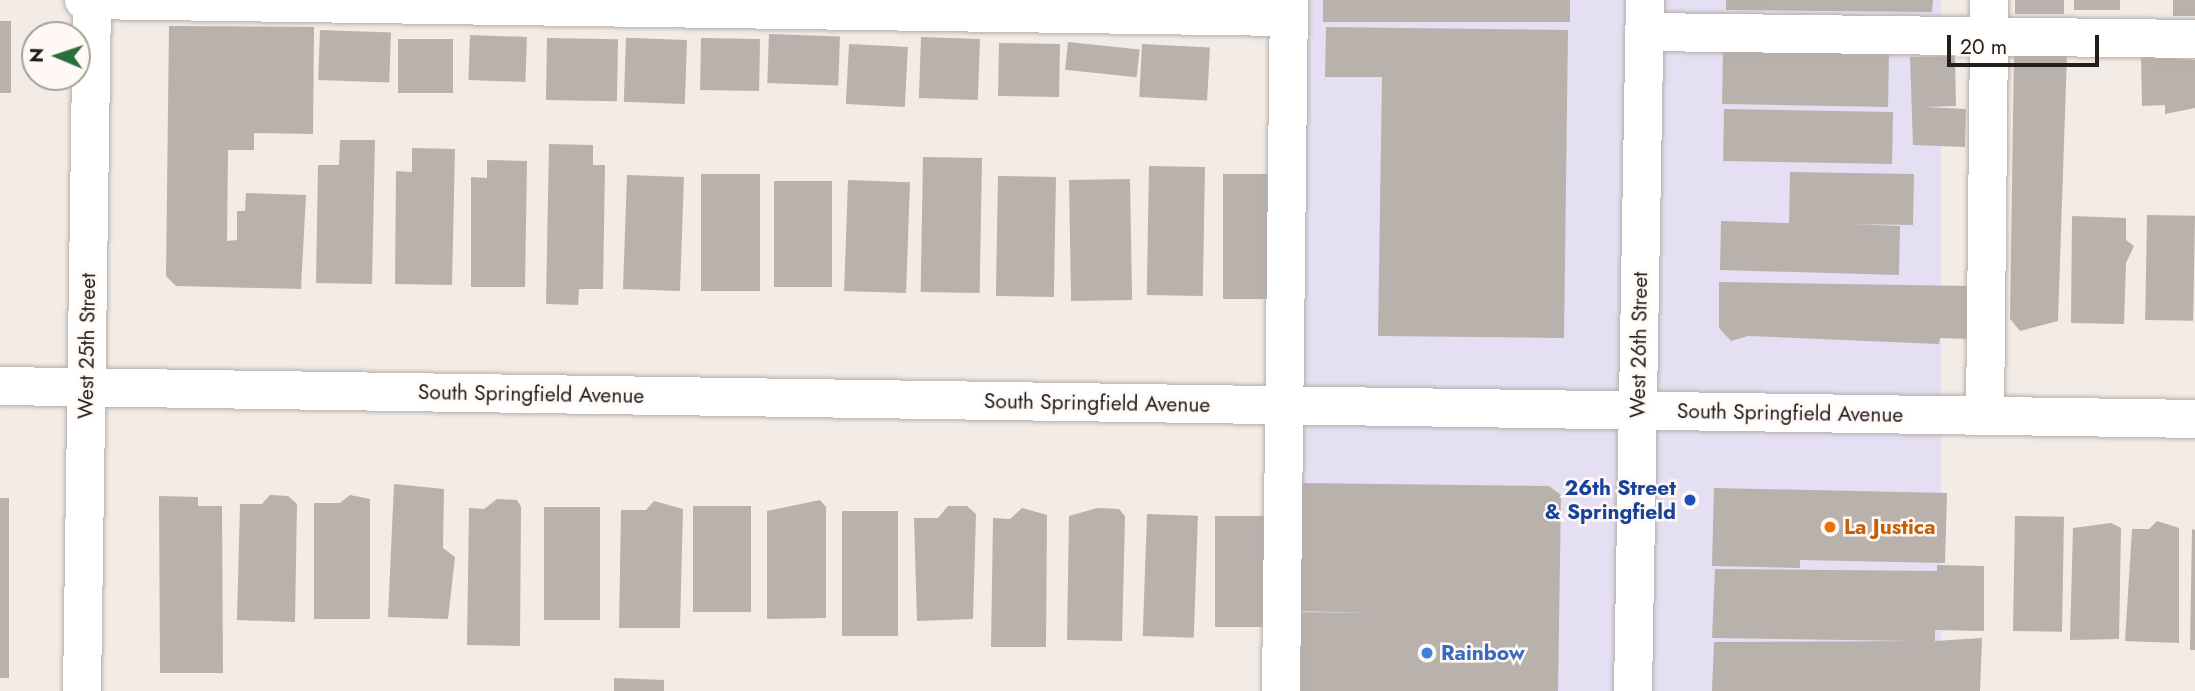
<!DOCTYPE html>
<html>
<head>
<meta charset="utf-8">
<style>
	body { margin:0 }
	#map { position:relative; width:2195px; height:691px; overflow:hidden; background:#f3ebe5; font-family:Jost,sans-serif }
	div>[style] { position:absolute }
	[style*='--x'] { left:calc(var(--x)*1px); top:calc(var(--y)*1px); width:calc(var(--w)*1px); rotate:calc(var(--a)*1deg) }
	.commercial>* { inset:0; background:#e5dff4; transform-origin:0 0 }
	.building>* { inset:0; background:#b9b1ac; transform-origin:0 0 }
	.roads { filter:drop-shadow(0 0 2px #b5aea9) drop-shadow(0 0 2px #b5aea9) }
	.minor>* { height:38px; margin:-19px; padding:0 19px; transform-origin:19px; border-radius:19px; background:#fff }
	.major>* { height:38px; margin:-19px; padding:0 19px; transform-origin:19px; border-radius:19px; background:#fff }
	.dots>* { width:19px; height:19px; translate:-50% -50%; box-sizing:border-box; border:4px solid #fff8f4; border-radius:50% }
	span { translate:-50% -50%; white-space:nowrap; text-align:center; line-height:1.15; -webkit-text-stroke:5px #fff8f4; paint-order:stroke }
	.street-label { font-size:21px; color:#211e1c }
	.transit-label { font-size:21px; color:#164399; font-weight:700 }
	.right { translate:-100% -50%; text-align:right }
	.food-label { font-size:21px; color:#c56008; font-weight:700 }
	.left { translate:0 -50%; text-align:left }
	.shop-label { font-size:21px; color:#366cbe; font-weight:700 }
	.north { position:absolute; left:21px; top:21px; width:70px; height:70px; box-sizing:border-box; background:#fff8f4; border:2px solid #a6a19e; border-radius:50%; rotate:272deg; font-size:19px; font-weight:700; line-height:28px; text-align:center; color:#211e1c }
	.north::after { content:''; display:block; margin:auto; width:24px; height:32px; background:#2a703c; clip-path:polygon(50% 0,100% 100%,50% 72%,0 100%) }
	.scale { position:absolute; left:1947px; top:35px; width:152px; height:32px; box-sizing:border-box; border:4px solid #211e1c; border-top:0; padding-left:9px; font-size:21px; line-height:24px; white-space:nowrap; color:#211e1c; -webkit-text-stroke:5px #fff8f4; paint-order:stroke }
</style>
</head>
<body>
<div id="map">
	<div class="commercial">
		<i style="left:1269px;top:0;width:672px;height:691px"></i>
	</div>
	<div class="building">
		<i style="left:1323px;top:0;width:247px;height:22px"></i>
		<i style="clip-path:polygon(1726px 0,1933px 0,1932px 12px,1726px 10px)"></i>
		<i style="left:2015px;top:0;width:49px;height:14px"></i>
		<i style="left:2074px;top:0;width:46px;height:10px"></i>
		<i style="left:2173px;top:0;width:22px;height:16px"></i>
		<i style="left:0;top:21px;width:11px;height:72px"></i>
		<i style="clip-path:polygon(169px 26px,314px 27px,313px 134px,254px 133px,254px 150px,228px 150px,227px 241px,237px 240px,237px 211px,245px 211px,246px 193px,306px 195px,301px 289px,176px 286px,166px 276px)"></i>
		<i style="clip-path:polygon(1326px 27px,1568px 30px,1564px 338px,1378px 336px,1382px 77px,1325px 77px)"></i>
		<i style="left:320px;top:30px;width:71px;height:50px;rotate:2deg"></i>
		<i style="left:769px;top:34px;width:71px;height:49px;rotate:2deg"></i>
		<i style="left:470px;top:35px;width:57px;height:45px;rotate:2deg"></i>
		<i style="left:921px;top:37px;width:59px;height:61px;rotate:2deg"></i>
		<i style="left:547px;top:38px;width:71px;height:62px;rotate:1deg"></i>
		<i style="left:701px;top:38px;width:59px;height:52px;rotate:1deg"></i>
		<i style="left:398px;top:39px;width:55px;height:54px"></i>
		<i style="left:687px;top:40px;width:64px;height:61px;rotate:92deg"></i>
		<i style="left:1068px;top:42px;width:72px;height:28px;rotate:6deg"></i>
		<i style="left:999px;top:43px;width:61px;height:53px;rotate:1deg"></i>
		<i style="left:849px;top:44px;width:59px;height:60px;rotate:3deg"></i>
		<i style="left:1142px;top:44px;width:68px;height:53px;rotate:3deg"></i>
		<i style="left:1723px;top:51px;width:166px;height:53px;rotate:1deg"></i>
		<i style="clip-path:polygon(2014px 53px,2067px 54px,2058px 321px,2020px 331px,2010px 319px)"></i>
		<i style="clip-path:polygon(2141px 55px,2195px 60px,2195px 108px,2165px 114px,2165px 105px,2142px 106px)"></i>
		<i style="clip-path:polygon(1955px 56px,1956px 106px,1924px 107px,1966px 109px,1965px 147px,1913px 145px,1910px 57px)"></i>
		<i style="left:1724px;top:109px;width:169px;height:52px;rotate:1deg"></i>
		<i style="clip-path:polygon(340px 140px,375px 140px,372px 284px,316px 283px,318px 165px,339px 165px)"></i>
		<i style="clip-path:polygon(549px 144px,593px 145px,593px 165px,605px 165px,603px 289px,579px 289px,578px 305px,546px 304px)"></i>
		<i style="clip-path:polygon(412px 148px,455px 149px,452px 285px,395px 284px,396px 171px,412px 172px)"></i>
		<i style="left:923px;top:157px;width:59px;height:135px;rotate:1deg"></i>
		<i style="clip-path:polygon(487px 160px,527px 161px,525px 287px,471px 287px,471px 177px,487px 178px)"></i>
		<i style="left:1149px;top:166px;width:56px;height:129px;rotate:1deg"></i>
		<i style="clip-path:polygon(1790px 172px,1914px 174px,1913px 225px,1853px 224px,1900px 226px,1899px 275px,1720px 270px,1721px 221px,1789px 223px)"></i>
		<i style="left:760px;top:174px;width:117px;height:59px;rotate:90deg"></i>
		<i style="left:1223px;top:174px;width:58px;height:125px"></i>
		<i style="left:627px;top:175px;width:57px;height:114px;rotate:2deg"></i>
		<i style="left:998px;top:176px;width:58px;height:120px;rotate:1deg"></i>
		<i style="left:1130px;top:179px;width:121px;height:61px;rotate:89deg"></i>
		<i style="left:848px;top:180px;width:62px;height:111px;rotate:2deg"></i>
		<i style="left:774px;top:181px;width:58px;height:106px"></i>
		<i style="left:2147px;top:215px;width:48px;height:105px;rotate:1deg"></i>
		<i style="clip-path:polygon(2072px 216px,2126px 218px,2126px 240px,2134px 246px,2126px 263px,2124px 324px,2071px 323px)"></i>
		<i style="clip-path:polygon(1719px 282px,1971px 286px,1969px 339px,1940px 338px,1939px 344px,1748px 336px,1731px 341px,1719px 328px)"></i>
		<i style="clip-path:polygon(1298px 483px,1549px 486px,1561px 495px,1558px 691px,1294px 691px,1295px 612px,1375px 613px,1297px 611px)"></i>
		<i style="clip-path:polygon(394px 484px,444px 489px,443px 548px,455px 557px,448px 619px,388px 617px)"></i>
		<i style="clip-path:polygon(1714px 488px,1947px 493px,1945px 563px,1800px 560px,1800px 568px,1712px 566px)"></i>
		<i style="clip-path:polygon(270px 495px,288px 496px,297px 504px,295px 622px,237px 620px,240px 504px,262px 504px)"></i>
		<i style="clip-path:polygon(350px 495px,370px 499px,370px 619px,314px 619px,314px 503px,340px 503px)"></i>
		<i style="clip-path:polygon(159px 496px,198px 497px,198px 506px,222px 506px,223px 673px,160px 673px)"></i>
		<i style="left:0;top:498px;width:9px;height:180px"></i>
		<i style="clip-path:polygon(497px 499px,517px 500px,521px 507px,520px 646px,467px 645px,469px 508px,484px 509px)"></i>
		<i style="clip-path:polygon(820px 500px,826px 507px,826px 618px,767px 619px,767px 511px)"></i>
		<i style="clip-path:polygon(654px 501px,683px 509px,680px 628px,619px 628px,621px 510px,646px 510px)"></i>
		<i style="left:693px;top:506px;width:58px;height:106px"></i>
		<i style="clip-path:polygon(948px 506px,967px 506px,976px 514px,973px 619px,917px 621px,914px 518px,938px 518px)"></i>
		<i style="left:544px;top:507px;width:56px;height:113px"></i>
		<i style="clip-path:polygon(1022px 508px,1047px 515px,1046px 647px,991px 647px,993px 518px,1010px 519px)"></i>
		<i style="clip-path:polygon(1097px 508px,1119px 509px,1125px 516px,1122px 641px,1067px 640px,1069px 516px)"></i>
		<i style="left:842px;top:511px;width:56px;height:125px"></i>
		<i style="left:1147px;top:514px;width:51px;height:122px;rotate:2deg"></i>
		<i style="left:1215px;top:516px;width:57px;height:111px"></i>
		<i style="left:2015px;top:516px;width:49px;height:115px;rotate:1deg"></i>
		<i style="clip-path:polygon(2157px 521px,2179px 528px,2179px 643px,2125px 641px,2132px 529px,2149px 529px)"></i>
		<i style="clip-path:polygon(2111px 523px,2121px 528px,2119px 639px,2070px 640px,2073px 528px)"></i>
		<i style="clip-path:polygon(2192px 529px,2195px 530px,2195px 650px,2190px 650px)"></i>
		<i style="clip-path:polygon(1937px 565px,1984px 566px,1984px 631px,1935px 630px,1935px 641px,1982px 638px,1980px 691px,1712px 691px,1714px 642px,1913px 641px,1712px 638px,1715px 569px,1937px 571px)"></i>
		<i style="clip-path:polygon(614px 678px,664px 680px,664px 691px,614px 691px)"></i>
	</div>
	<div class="roads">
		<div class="minor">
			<i style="--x:84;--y:0;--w:1205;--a:0.81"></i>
			<i style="--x:1645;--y:32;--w:550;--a:0.73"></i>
			<i style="--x:0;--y:386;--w:2195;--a:0.86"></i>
			<i style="--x:1985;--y:416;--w:416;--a:-89.4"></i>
			<i style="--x:82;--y:691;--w:691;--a:-89.17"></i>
			<i style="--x:1281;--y:691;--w:691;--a:-89.34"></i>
		</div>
		<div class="major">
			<i style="--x:1633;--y:691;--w:691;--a:-89.01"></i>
		</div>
	</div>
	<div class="dots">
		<i style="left:1690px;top:500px;background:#1a4fb4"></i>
		<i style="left:1830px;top:527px;background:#e8710a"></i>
		<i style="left:1427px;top:653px;background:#3f7fe0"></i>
	</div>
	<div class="street-label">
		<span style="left:1639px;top:345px;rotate:-89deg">West 26th Street</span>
		<span style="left:87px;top:346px;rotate:-89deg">West 25th Street</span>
		<span style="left:531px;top:394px;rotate:1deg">South Springfield Avenue</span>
		<span style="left:1097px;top:403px;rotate:1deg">South Springfield Avenue</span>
		<span style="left:1790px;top:413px;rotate:1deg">South Springfield Avenue</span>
	</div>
	<div class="transit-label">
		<span class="right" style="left:1676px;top:500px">26th Street<br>&amp; Springfield</span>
	</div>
	<div class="food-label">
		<span class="left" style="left:1844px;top:527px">La Justica</span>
	</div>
	<div class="shop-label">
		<span class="left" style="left:1441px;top:653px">Rainbow</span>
	</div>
	<div class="north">N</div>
	<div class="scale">20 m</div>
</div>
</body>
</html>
